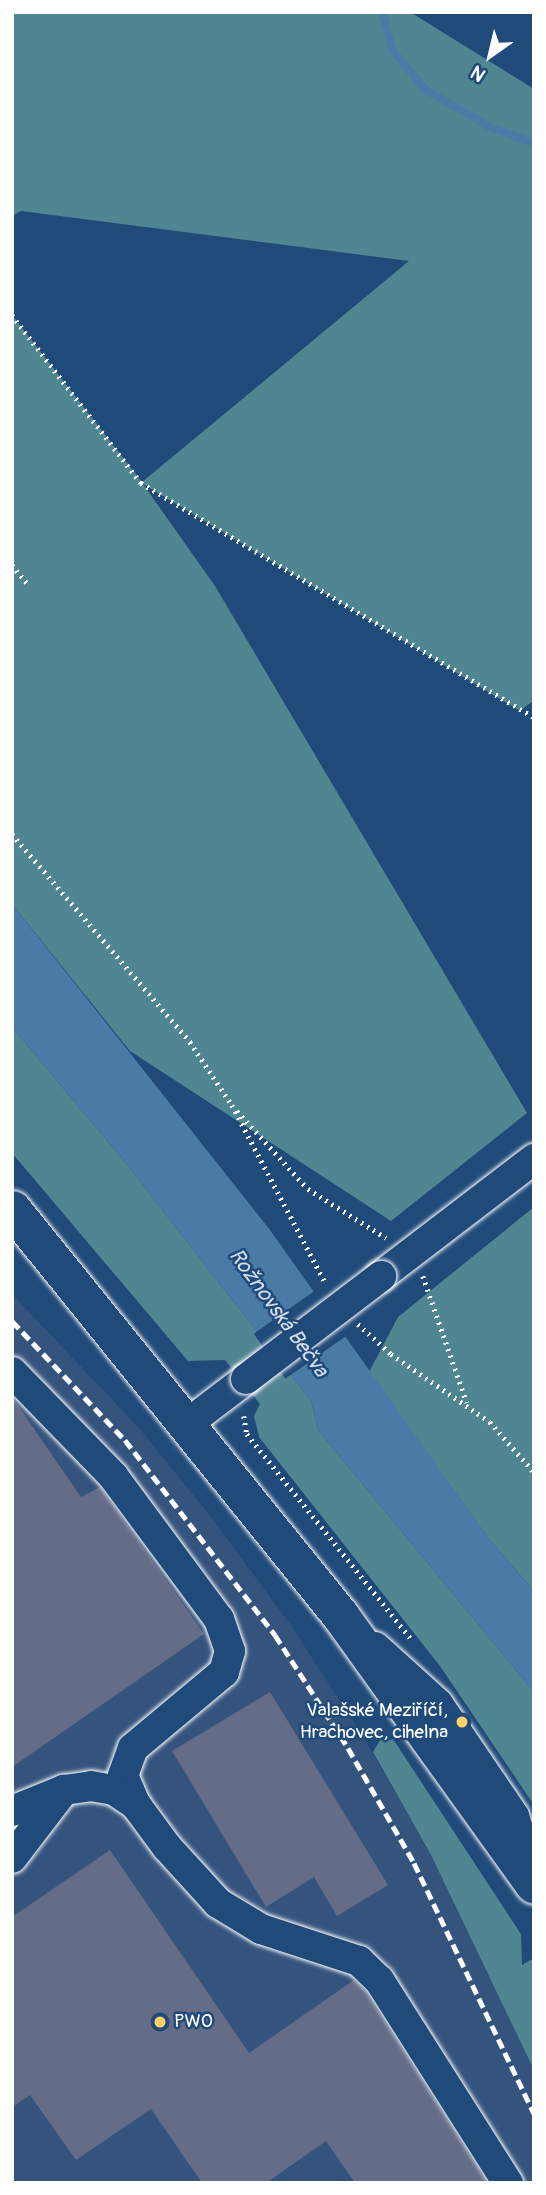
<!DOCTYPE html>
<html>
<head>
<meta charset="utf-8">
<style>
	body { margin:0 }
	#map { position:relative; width:546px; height:2195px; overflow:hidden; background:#1f4a7a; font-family:Pangolin,sans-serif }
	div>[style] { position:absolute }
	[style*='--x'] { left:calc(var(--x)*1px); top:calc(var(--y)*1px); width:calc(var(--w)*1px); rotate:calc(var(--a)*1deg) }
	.built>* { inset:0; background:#34547e }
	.green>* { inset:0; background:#508592 }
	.water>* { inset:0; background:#4a7ba7 }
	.pier>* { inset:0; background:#1f4a7a; transform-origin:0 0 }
	.stream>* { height:8px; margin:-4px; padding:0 4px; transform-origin:4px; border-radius:4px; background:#4a7ba7 }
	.building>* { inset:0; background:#646c88 }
	.path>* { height:4.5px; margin-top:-2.25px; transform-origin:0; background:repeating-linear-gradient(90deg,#fff 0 2px,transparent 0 7px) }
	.roads { filter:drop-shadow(0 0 2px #fff) drop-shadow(0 0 2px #fff) }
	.minor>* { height:30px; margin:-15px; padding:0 15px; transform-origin:15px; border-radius:15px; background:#1f4a7a }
	.major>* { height:37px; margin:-18.5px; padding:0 18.5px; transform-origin:18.5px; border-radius:18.5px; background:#1f4a7a }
	.rail>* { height:5px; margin-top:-2.5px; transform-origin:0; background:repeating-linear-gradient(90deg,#fff 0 10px,transparent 0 15px) }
	.bridges { filter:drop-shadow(0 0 2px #fff) drop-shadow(0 0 2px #fff) }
	.minor-bridge>* { height:30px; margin:-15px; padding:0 15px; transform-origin:15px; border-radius:15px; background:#1f4a7a }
	.dots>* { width:19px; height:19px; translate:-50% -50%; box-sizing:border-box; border:4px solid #1f4a7a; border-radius:50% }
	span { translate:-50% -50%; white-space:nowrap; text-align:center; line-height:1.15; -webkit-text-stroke:5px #1f4a7a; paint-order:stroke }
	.poi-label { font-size:19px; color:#fff }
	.right { translate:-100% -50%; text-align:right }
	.left { translate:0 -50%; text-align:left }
	.water-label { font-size:21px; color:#d2dee9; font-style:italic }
	.frame { position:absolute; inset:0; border:14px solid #fff; pointer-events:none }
	.north { position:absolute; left:455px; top:21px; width:70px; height:70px; -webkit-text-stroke:5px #1f4a7a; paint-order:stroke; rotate:214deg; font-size:19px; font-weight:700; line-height:28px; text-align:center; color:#fff }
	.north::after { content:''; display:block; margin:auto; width:24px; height:32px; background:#fff; clip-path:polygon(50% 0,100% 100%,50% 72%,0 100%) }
</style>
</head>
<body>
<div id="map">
	<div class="built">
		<i style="clip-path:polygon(12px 1294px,139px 1428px,211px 1517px,290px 1624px,364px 1738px,431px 1855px,534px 2070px,534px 2183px,12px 2183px)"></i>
	</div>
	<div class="green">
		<i style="clip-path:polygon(12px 12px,410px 12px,534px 89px,534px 700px,520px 711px,143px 484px,215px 586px,527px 1113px,391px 1221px,130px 1051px,12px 904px,12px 315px,142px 482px,409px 261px,21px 211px,12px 216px)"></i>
		<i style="clip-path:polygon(12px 1027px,125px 1162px,311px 1401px,318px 1430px,534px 1692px,534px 1805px,440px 1666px,259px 1437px,254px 1416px,260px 1404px,225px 1360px,188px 1361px,12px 1153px)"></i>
		<i style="clip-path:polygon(534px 1207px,534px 1591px,488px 1538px,369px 1372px,398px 1317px)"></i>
		<i style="clip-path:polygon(382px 1737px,393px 1739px,521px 1934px,522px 1965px,534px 1958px,534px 2070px,431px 1855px,373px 1752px)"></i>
	</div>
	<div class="water">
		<i style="clip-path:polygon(12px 904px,270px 1230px,488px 1538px,534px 1591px,534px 1692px,318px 1430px,311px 1401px,125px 1162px,12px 1027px)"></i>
	</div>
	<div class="pier">
		<i style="left:316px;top:1290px;width:55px;height:76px;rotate:55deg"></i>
	</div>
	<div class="stream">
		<i style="--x:382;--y:12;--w:41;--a:74.2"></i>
		<i style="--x:393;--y:51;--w:51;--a:49.8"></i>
		<i style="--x:426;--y:90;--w:76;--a:29.9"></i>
		<i style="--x:492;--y:128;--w:45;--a:19.7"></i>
	</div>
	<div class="building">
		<i style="clip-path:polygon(12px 1397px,81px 1497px,100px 1487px,204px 1634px,12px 1767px)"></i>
		<i style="clip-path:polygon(270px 1692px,388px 1885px,337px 1916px,314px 1877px,266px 1907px,172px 1751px)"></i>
		<i style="clip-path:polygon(110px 1850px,249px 2053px,354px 1980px,365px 1991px,487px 2183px,355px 2183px,326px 2141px,266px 2183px,202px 2183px,151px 2109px,76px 2160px,30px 2095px,12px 2107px,12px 1917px)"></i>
	</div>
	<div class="path">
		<i style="--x:12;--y:315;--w:212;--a:52.5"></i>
		<i style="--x:141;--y:483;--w:457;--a:30.8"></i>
		<i style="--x:12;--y:565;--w:26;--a:50"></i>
		<i style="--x:12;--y:834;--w:274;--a:49.4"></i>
		<i style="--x:190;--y:1042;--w:76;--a:56.3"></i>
		<i style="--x:232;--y:1105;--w:202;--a:62.3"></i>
		<i style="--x:237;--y:1111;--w:105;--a:47.7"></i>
		<i style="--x:308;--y:1189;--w:92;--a:32.1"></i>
		<i style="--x:423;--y:1276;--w:134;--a:70.9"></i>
		<i style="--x:358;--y:1324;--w:45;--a:42.3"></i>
		<i style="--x:391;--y:1354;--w:120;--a:34.5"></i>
		<i style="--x:490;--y:1422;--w:67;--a:48.7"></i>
		<i style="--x:244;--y:1416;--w:18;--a:81"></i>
		<i style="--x:247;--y:1434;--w:265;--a:51.3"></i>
	</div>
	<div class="roads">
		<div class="minor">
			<i style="--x:381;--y:1276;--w:193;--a:-37.4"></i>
			<i style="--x:12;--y:1372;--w:145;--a:45.8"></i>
			<i style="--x:113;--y:1476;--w:178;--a:53.5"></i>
			<i style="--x:219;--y:1619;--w:34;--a:71"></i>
			<i style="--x:230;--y:1651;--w:22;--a:106"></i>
			<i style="--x:224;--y:1672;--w:119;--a:140.1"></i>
			<i style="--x:133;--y:1748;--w:29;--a:110"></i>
			<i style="--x:123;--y:1775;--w:33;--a:67"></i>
			<i style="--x:187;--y:1424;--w:74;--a:-37.3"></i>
			<i style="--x:375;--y:1647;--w:85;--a:42.1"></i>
			<i style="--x:438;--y:1704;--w:135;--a:55.8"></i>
			<i style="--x:514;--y:1816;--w:60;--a:72.5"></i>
			<i style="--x:12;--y:1811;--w:56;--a:-22"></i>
			<i style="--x:64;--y:1790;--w:27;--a:-8"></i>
			<i style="--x:91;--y:1786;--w:23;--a:10"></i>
			<i style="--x:114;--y:1790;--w:27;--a:34"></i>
			<i style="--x:136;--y:1805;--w:52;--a:53.6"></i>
			<i style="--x:167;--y:1847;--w:76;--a:47.7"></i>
			<i style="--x:218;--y:1903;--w:50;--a:31.2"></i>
			<i style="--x:261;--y:1929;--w:103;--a:18.1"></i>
			<i style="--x:359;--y:1961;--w:28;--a:44"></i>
			<i style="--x:379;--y:1980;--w:241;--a:57.6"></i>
			<i style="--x:12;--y:1858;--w:86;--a:-52.6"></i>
		</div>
		<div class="major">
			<i style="--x:12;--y:1209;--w:522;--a:51.07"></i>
			<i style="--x:340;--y:1615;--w:332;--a:54.3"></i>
		</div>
	</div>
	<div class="rail">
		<i style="--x:12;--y:1321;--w:164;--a:46.5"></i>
		<i style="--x:125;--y:1440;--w:246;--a:52.4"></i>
		<i style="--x:275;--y:1635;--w:135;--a:57.1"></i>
		<i style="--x:348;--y:1748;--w:133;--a:60.1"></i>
		<i style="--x:414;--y:1863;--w:278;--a:64.4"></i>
	</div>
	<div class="bridges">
		<div class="minor-bridge">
			<i style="--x:246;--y:1379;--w:170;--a:-37.3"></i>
		</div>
	</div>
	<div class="dots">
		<i style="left:462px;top:1722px;background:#ffd166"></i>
		<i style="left:160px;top:2022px;background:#ffd166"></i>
	</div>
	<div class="poi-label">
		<span class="right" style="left:448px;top:1722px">Valašské Meziříčí,<br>Hrachovec, cihelna</span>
		<span class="left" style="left:174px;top:2022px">PWO</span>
	</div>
	<div class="water-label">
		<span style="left:278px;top:1313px;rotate:54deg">Rožnovská Bečva</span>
	</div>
	<div class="frame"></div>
	<div class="north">N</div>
</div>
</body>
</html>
